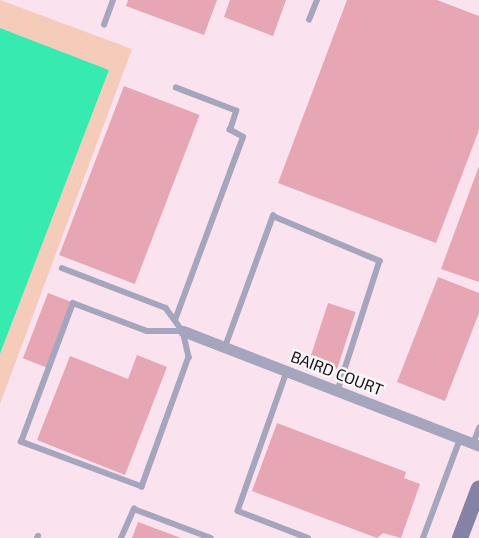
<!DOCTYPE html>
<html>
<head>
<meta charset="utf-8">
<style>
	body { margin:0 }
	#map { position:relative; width:479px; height:538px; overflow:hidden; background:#fbe2ef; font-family:"Exo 2",sans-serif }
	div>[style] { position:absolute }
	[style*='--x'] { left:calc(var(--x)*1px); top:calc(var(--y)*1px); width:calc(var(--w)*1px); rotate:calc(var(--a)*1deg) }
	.green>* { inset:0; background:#f5ccba }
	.water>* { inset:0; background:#37eab0 }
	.building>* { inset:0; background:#e7a6b3; transform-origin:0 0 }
	.service>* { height:5.5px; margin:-2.75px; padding:0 2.75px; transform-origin:2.75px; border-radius:2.75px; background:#a5a5bd }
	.minor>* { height:11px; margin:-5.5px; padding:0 5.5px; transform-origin:5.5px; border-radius:5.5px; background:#a5a5bd }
	.secondary>* { height:16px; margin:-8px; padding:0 8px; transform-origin:8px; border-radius:8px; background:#8483a6 }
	span { translate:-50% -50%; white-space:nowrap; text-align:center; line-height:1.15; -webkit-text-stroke:5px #f7f7f7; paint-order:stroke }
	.street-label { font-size:16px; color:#1e0b16 }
</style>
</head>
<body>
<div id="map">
	<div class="green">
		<i style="clip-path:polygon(0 0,132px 49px,0 404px,0 354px,109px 70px,0 28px)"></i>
	</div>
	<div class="water">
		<i style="clip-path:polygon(0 28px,109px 70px,0 354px)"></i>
	</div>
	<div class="building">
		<i style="clip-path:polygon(128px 0,217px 0,204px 35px,126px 6px)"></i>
		<i style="clip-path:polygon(230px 0,286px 0,273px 36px,224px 17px)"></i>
		<i style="clip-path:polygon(347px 0,437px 0,479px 16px,479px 130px,436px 243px,278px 183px)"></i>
		<i style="left:124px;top:86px;width:81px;height:181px;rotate:21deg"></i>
		<i style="clip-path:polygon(479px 166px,479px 282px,441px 269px)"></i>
		<i style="clip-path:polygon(438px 277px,479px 293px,479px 313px,445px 401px,397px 382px)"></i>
		<i style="left:48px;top:293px;width:26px;height:70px;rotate:21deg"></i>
		<i style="left:328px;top:303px;width:29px;height:60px;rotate:18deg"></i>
		<i style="clip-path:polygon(137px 355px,167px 367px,125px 475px,37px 440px,70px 356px,128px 379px)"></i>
		<i style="clip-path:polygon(277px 423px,406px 472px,404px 478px,420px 484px,401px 538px,383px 533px,377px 538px,252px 491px)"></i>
		<i style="clip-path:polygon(138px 522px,181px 538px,132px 538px)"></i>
	</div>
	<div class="service">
		<i style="--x:309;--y:20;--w:22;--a:-68"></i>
		<i style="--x:104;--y:25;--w:27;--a:-70"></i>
		<i style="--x:62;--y:268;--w:111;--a:21"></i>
		<i style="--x:166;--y:308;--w:29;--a:54"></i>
		<i style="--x:183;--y:331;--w:27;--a:77"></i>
		<i style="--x:189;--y:357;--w:138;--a:109.9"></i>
		<i style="--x:142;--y:487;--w:129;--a:-159.6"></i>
		<i style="--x:21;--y:442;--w:148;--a:-69.5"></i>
		<i style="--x:73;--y:303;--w:79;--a:20.7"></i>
		<i style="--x:147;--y:331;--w:36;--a:0"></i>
		<i style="--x:175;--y:320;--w:195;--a:-69.6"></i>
		<i style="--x:243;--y:137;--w:15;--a:-152"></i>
		<i style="--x:230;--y:130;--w:20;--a:-72"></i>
		<i style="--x:236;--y:111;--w:64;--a:-159"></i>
		<i style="--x:225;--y:347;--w:140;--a:-69.9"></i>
		<i style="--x:273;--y:216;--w:116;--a:22.8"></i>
		<i style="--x:380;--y:261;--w:137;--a:107.9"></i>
		<i style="--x:287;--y:372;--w:147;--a:109.4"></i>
		<i style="--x:238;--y:511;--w:75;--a:21.1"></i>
		<i style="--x:473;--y:444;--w:17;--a:-69"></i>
		<i style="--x:37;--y:538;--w:2;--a:-63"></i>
		<i style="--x:121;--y:538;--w:32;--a:-66"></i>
		<i style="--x:134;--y:509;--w:82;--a:20.6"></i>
		<i style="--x:423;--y:538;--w:106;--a:-69.5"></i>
	</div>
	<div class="minor">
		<i style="--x:183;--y:331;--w:318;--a:21.2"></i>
	</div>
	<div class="secondary">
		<i style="--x:460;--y:538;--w:53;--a:-69.2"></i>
	</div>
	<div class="street-label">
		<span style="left:337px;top:373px;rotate:21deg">BAIRD COURT</span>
	</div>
</div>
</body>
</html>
